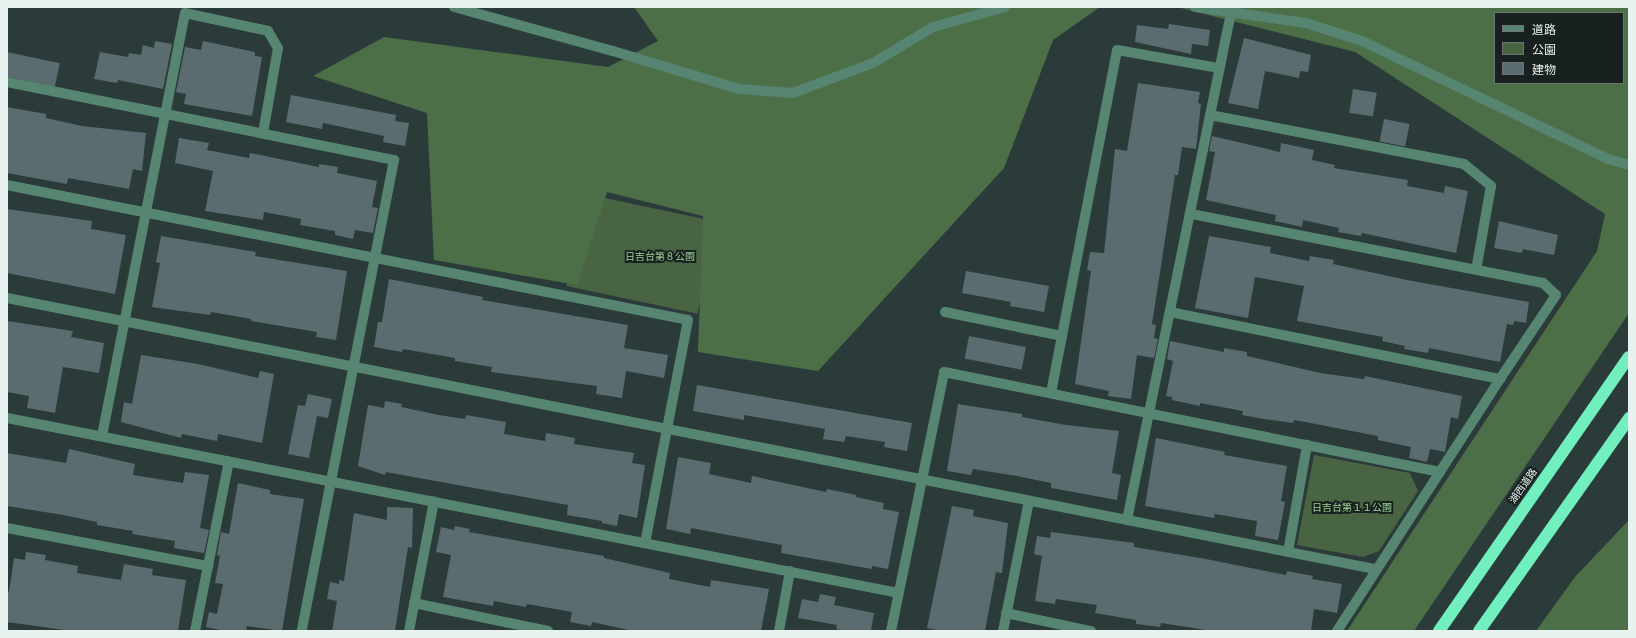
<!DOCTYPE html>
<html>
<head>
<meta charset="utf-8">
<style>
	body { margin:0 }
	#map { position:relative; width:1636px; height:638px; overflow:hidden; background:#2b3b3a; font-family:"DejaVu Sans","Noto Sans JP",sans-serif }
	div>[style] { position:absolute }
	[style*='--x'] { left:calc(var(--x)*1px); top:calc(var(--y)*1px); width:calc(var(--w)*1px); rotate:calc(var(--a)*1deg) }
	.green>* { inset:0; background:#486443; transform-origin:0 0 }
	.forest>* { inset:0; background:#4d6f47 }
	.building>* { inset:0; background:#5b6c71; transform-origin:0 0 }
	.minor>* { height:10px; margin:-5px; padding:0 5px; transform-origin:5px; border-radius:5px; background:#568571 }
	.highway>* { height:12px; margin:-6px; padding:0 6px; transform-origin:6px; border-radius:6px; background:#71efbf }
	span { translate:-50% -50%; white-space:nowrap; text-align:center; line-height:1.15; -webkit-text-stroke:4px #192120; paint-order:stroke }
	.park-label { font-size:10px; color:#9dd394 }
	.street-label { font-size:10px; color:#e8f2f1 }
	.frame { position:absolute; inset:0; border:8px solid #e8f2f1; pointer-events:none }
	.legend { position:absolute; left:1494px; top:12px; width:130px; height:72px; box-sizing:border-box; background:#192120; border:1px solid #6c7574; margin:0; padding:5px 7px; list-style:none; font-size:12px; color:#e8f2f1 }
	.legend li { display:flex; align-items:center; gap:8px; height:20px }
	.legend b { width:20px; border:1px solid #6c7574 }
</style>
</head>
<body>
<div id="map">
	<div class="green">
		<i style="left:586px;top:194px;width:134px;height:94px;rotate:12deg"></i>
		<i style="clip-path:polygon(1314px 455px,1410px 473px,1418px 491px,1379px 551px,1363px 557px,1297px 545px)"></i>
	</div>
	<div class="forest">
		<i style="clip-path:polygon(634px 7px,1100px 7px,1053px 40px,1004px 168px,818px 371px,698px 352px,703px 216px,607px 192px,577px 285px,434px 260px,427px 113px,313px 76px,384px 37px,608px 67px,658px 41px)"></i>
		<i style="clip-path:polygon(evenodd,1177px 7px,1629px 7px,1629px 313px,1414px 631px,1347px 631px,1597px 251px,1605px 214px,1355px 52px,1177px 7px,1495px 13px,1623px 13px,1623px 83px,1495px 83px,1495px 13px)"></i>
		<i style="clip-path:polygon(1629px 520px,1629px 631px,1536px 631px,1575px 577px)"></i>
	</div>
	<div class="building">
		<i style="clip-path:polygon(1169px 24px,1210px 30px,1208px 46px,1192px 44px,1191px 54px,1135px 42px,1137px 25px,1168px 29px)"></i>
		<i style="clip-path:polygon(1244px 38px,1311px 55px,1308px 72px,1300px 71px,1299px 78px,1265px 71px,1258px 109px,1228px 103px)"></i>
		<i style="clip-path:polygon(155px 41px,172px 44px,163px 89px,118px 80px,117px 83px,94px 79px,100px 52px,128px 57px,129px 53px,141px 55px,143px 45px,154px 48px)"></i>
		<i style="clip-path:polygon(203px 41px,255px 52px,255px 56px,262px 57px,252px 116px,184px 104px,186px 94px,176px 92px,185px 47px,201px 50px)"></i>
		<i style="left:7px;top:52px;width:54px;height:24px;rotate:12deg"></i>
		<i style="clip-path:polygon(1138px 83px,1200px 92px,1198px 103px,1201px 104px,1196px 149px,1182px 147px,1178px 175px,1175px 175px,1152px 324px,1156px 325px,1154px 338px,1158px 339px,1154px 358px,1137px 355px,1131px 399px,1108px 396px,1109px 391px,1075px 384px,1091px 271px,1087px 270px,1090px 252px,1104px 253px,1115px 149px,1127px 151px)"></i>
		<i style="left:1353px;top:89px;width:24px;height:24px;rotate:9deg"></i>
		<i style="clip-path:polygon(291px 95px,396px 115px,395px 121px,409px 123px,405px 146px,383px 142px,384px 136px,342px 127px,323px 123px,322px 129px,286px 122px)"></i>
		<i style="clip-path:polygon(7px 107px,46px 114px,46px 118px,82px 126px,146px 133px,142px 171px,133px 169px,129px 189px,68px 178px,67px 184px,7px 173px)"></i>
		<i style="left:1384px;top:119px;width:26px;height:23px;rotate:11deg"></i>
		<i style="clip-path:polygon(1212px 136px,1280px 152px,1281px 143px,1314px 150px,1312px 160px,1335px 165px,1334px 168px,1408px 180px,1407px 186px,1444px 193px,1445px 186px,1468px 191px,1456px 253px,1362px 233px,1361px 236px,1338px 232px,1339px 228px,1303px 220px,1302px 227px,1275px 221px,1276px 215px,1206px 200px,1215px 152px,1209px 151px)"></i>
		<i style="clip-path:polygon(179px 138px,209px 143px,207px 150px,249px 158px,250px 153px,319px 167px,319px 164px,338px 167px,337px 173px,377px 181px,372px 207px,378px 208px,373px 233px,355px 230px,353px 239px,335px 235px,335px 231px,300px 225px,301px 219px,264px 212px,263px 220px,205px 211px,213px 171px,175px 163px)"></i>
		<i style="clip-path:polygon(7px 209px,92px 221px,91px 229px,126px 235px,115px 294px,7px 273px)"></i>
		<i style="clip-path:polygon(1499px 221px,1558px 235px,1554px 255px,1523px 249px,1522px 253px,1494px 248px)"></i>
		<i style="clip-path:polygon(161px 236px,256px 252px,255px 256px,347px 271px,336px 340px,316px 337px,317px 332px,251px 321px,251px 319px,211px 312px,210px 315px,152px 307px,160px 263px,156px 262px)"></i>
		<i style="clip-path:polygon(1209px 236px,1271px 247px,1270px 253px,1309px 261px,1310px 256px,1334px 260px,1333px 264px,1407px 280px,1529px 302px,1526px 323px,1514px 321px,1513px 325px,1507px 324px,1500px 362px,1429px 348px,1428px 353px,1404px 349px,1405px 346px,1382px 341px,1383px 337px,1297px 321px,1304px 286px,1255px 277px,1248px 318px,1195px 308px)"></i>
		<i style="clip-path:polygon(966px 271px,1049px 286px,1044px 312px,1010px 306px,1011px 302px,962px 293px)"></i>
		<i style="clip-path:polygon(389px 279px,483px 297px,482px 300px,628px 325px,624px 348px,668px 355px,664px 378px,626px 371px,622px 398px,596px 394px,597px 386px,491px 372px,492px 367px,455px 361px,455px 358px,403px 349px,402px 352px,374px 347px,378px 322px,382px 322px)"></i>
		<i style="clip-path:polygon(7px 321px,73px 331px,71px 337px,104px 343px,99px 373px,63px 367px,55px 413px,27px 408px,29px 396px,7px 392px)"></i>
		<i style="left:969px;top:336px;width:58px;height:23px;rotate:11deg"></i>
		<i style="clip-path:polygon(1170px 341px,1224px 352px,1224px 348px,1247px 352px,1247px 356px,1320px 373px,1364px 379px,1365px 376px,1462px 396px,1458px 419px,1451px 417px,1445px 452px,1430px 449px,1427px 462px,1409px 458px,1411px 447px,1378px 440px,1378px 436px,1305px 422px,1294px 420px,1293px 423px,1264px 419px,1242px 415px,1243px 411px,1200px 403px,1200px 406px,1172px 400px,1172px 397px,1166px 396px,1173px 361px,1167px 359px)"></i>
		<i style="clip-path:polygon(141px 355px,198px 364px,258px 378px,260px 371px,274px 374px,262px 443px,218px 434px,217px 441px,182px 434px,181px 438px,121px 422px,124px 402px,132px 404px)"></i>
		<i style="clip-path:polygon(697px 385px,912px 423px,907px 451px,884px 447px,885px 442px,846px 436px,844px 442px,823px 439px,825px 429px,744px 415px,744px 420px,693px 411px)"></i>
		<i style="clip-path:polygon(308px 394px,332px 399px,328px 418px,317px 416px,309px 458px,288px 454px,298px 405px,305px 406px)"></i>
		<i style="clip-path:polygon(385px 401px,402px 404px,401px 407px,439px 415px,465px 419px,466px 415px,506px 422px,504px 434px,545px 441px,546px 433px,575px 438px,574px 444px,634px 453px,632px 463px,645px 465px,637px 518px,619px 514px,617px 526px,602px 523px,602px 521px,567px 515px,568px 505px,386px 472px,385px 475px,358px 466px,368px 405px,384px 408px)"></i>
		<i style="clip-path:polygon(958px 404px,1022px 414px,1022px 417px,1066px 425px,1119px 431px,1112px 473px,1121px 475px,1117px 500px,1051px 488px,1051px 483px,1017px 476px,973px 469px,971px 475px,947px 471px)"></i>
		<i style="clip-path:polygon(1156px 438px,1225px 452px,1224px 455px,1287px 466px,1281px 501px,1285px 502px,1278px 540px,1255px 536px,1257px 521px,1215px 514px,1214px 518px,1145px 506px)"></i>
		<i style="clip-path:polygon(69px 449px,135px 464px,133px 475px,183px 483px,185px 472px,209px 475px,200px 528px,209px 530px,204px 553px,174px 548px,175px 541px,132px 534px,133px 531px,97px 525px,97px 522px,63px 515px,7px 506px,7px 453px,66px 463px)"></i>
		<i style="clip-path:polygon(678px 457px,711px 463px,709px 474px,751px 483px,752px 476px,826px 492px,827px 489px,856px 495px,856px 497px,884px 503px,883px 509px,899px 512px,888px 569px,872px 566px,872px 569px,781px 553px,782px 545px,691px 528px,690px 534px,666px 529px)"></i>
		<i style="clip-path:polygon(238px 483px,270px 490px,270px 494px,304px 499px,282px 631px,247px 626px,246px 631px,225px 631px,206px 627px,209px 612px,217px 614px,223px 584px,215px 583px,220px 556px,217px 555px,221px 532px,229px 534px)"></i>
		<i style="clip-path:polygon(952px 506px,974px 510px,973px 516px,1008px 523px,1002px 573px,996px 572px,985px 631px,941px 631px,927px 628px)"></i>
		<i style="clip-path:polygon(387px 507px,413px 508px,412px 548px,408px 547px,395px 631px,332px 631px,337px 601px,327px 599px,330px 582px,339px 584px,339px 580px,344px 581px,354px 513px,387px 520px)"></i>
		<i style="clip-path:polygon(455px 526px,470px 529px,469px 532px,604px 556px,604px 558px,670px 573px,669px 579px,710px 587px,711px 580px,769px 589px,761px 631px,633px 631px,592px 622px,591px 626px,570px 622px,572px 612px,527px 604px,526px 607px,494px 601px,493px 606px,443px 597px,451px 555px,436px 552px,441px 527px,454px 530px)"></i>
		<i style="clip-path:polygon(1051px 532px,1134px 543px,1134px 547px,1206px 559px,1286px 575px,1287px 571px,1313px 576px,1312px 579px,1342px 584px,1337px 613px,1314px 609px,1311px 631px,1213px 631px,1161px 623px,1160px 627px,1136px 624px,1136px 620px,1095px 613px,1097px 605px,1056px 599px,1055px 604px,1035px 601px,1042px 556px,1034px 554px,1037px 536px,1050px 538px)"></i>
		<i style="clip-path:polygon(26px 552px,46px 555px,45px 560px,78px 566px,77px 573px,121px 580px,124px 564px,153px 569px,152px 575px,186px 580px,178px 631px,72px 631px,7px 622px,7px 591px,9px 592px,14px 558px,25px 560px)"></i>
		<i style="clip-path:polygon(820px 594px,836px 597px,834px 605px,874px 613px,871px 631px,844px 631px,836px 629px,837px 625px,798px 618px,802px 599px,818px 602px)"></i>
	</div>
	<div class="minor">
		<i style="--x:454;--y:7;--w:165;--a:15.5"></i>
		<i style="--x:613;--y:51;--w:132;--a:16.8"></i>
		<i style="--x:739;--y:89;--w:54;--a:4.2"></i>
		<i style="--x:793;--y:93;--w:85;--a:-20.6"></i>
		<i style="--x:873;--y:63;--w:70;--a:-31"></i>
		<i style="--x:933;--y:27;--w:75;--a:-15.5"></i>
		<i style="--x:1195;--y:7;--w:112;--a:8.2"></i>
		<i style="--x:1306;--y:23;--w:59;--a:17.8"></i>
		<i style="--x:1362;--y:41;--w:273;--a:25.6"></i>
		<i style="--x:1608;--y:159;--w:22;--a:16"></i>
		<i style="--x:7;--y:82;--w:395;--a:11.4"></i>
		<i style="--x:394;--y:160;--w:480;--a:101.1"></i>
		<i style="--x:1210;--y:115;--w:259;--a:10.9"></i>
		<i style="--x:1464;--y:164;--w:35;--a:39"></i>
		<i style="--x:1491;--y:186;--w:85;--a:100.1"></i>
		<i style="--x:7;--y:185;--w:694;--a:11.21"></i>
		<i style="--x:688;--y:320;--w:227;--a:100.9"></i>
		<i style="--x:7;--y:298;--w:1395;--a:11.21"></i>
		<i style="--x:945;--y:312;--w:119;--a:11.6"></i>
		<i style="--x:1170;--y:312;--w:337;--a:11.5"></i>
		<i style="--x:1500;--y:379;--w:101;--a:-56.3"></i>
		<i style="--x:1556;--y:295;--w:18;--a:-137"></i>
		<i style="--x:1543;--y:283;--w:360;--a:-168.9"></i>
		<i style="--x:1051;--y:393;--w:349;--a:-79.1"></i>
		<i style="--x:1117;--y:50;--w:104;--a:10"></i>
		<i style="--x:7;--y:418;--w:908;--a:11.11"></i>
		<i style="--x:102;--y:436;--w:431;--a:-78.9"></i>
		<i style="--x:185;--y:13;--w:85;--a:12.2"></i>
		<i style="--x:268;--y:31;--w:20;--a:60"></i>
		<i style="--x:278;--y:48;--w:86;--a:100"></i>
		<i style="--x:1127;--y:520;--w:518;--a:-78.41"></i>
		<i style="--x:7;--y:528;--w:205;--a:10.7"></i>
		<i style="--x:1288;--y:552;--w:109;--a:-79.9"></i>
		<i style="--x:414;--y:603;--w:137;--a:11.8"></i>
		<i style="--x:1006;--y:613;--w:87;--a:12"></i>
		<i style="--x:195;--y:631;--w:173;--a:-78.7"></i>
		<i style="--x:409;--y:631;--w:132;--a:-79.1"></i>
		<i style="--x:779;--y:631;--w:61;--a:-79.6"></i>
		<i style="--x:891;--y:631;--w:264;--a:-78.4"></i>
		<i style="--x:944;--y:372;--w:506;--a:11.4"></i>
		<i style="--x:1003;--y:631;--w:133;--a:-78.7"></i>
		<i style="--x:1337;--y:631;--w:300;--a:-57.1"></i>
	</div>
	<div class="highway">
		<i style="--x:1439;--y:631;--w:333;--a:-55.3"></i>
		<i style="--x:1479;--y:631;--w:261;--a:-54.8"></i>
	</div>
	<div class="park-label">
		<span style="left:660px;top:257px">日吉台第８公園</span>
		<span style="left:1352px;top:508px">日吉台第１１公園</span>
	</div>
	<div class="street-label">
		<span style="left:1523px;top:486px;rotate:-55deg">湖西道路</span>
	</div>
	<div class="frame"></div>
	<ul class="legend">
	<li><b style="height:5px;background:#568571"></b>道路</li>
	<li><b style="height:11px;background:#486443"></b>公園</li>
	<li><b style="height:11px;background:#5b6c71"></b>建物</li>
	</ul>
</div>
</body>
</html>
